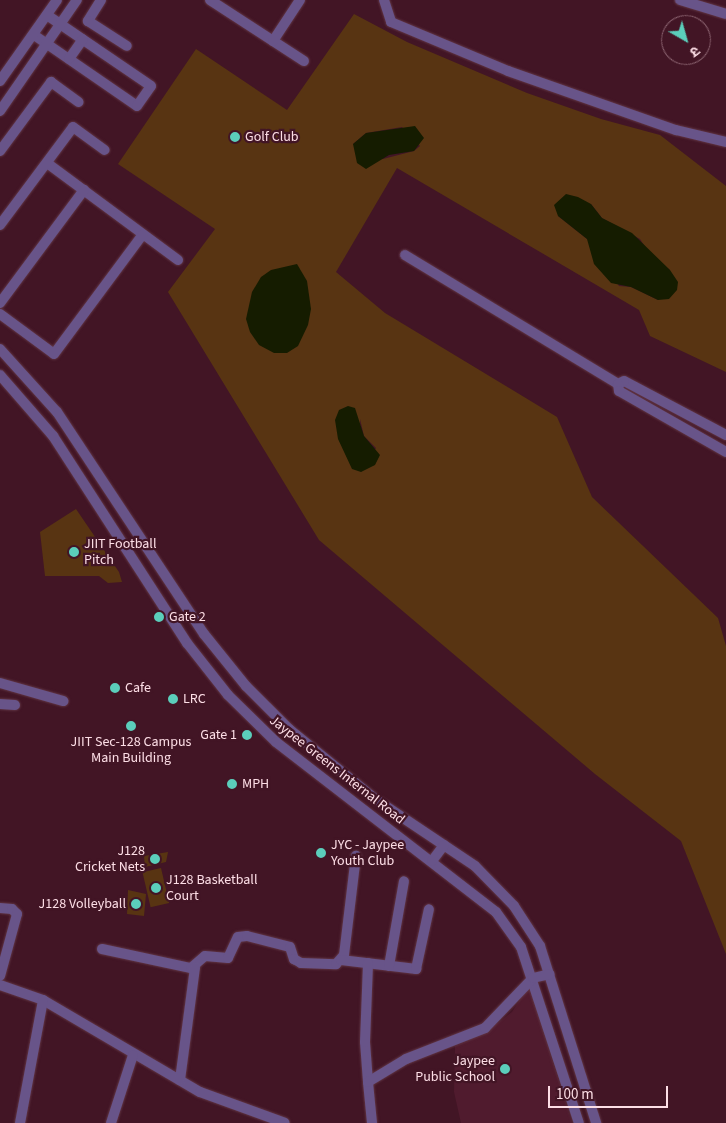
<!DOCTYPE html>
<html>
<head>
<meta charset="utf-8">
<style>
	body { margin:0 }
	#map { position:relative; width:726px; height:1123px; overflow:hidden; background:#421525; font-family:"Source Sans 3","Noto Sans Devanagari",sans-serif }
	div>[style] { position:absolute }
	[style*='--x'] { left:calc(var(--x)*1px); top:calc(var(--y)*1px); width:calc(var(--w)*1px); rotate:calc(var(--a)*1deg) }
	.built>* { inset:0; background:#501b2e }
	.green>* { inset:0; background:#583412; transform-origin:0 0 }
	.water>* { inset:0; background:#151c00 }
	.roads { filter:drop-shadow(0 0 1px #603544) drop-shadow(0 0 1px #603544) }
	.minor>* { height:10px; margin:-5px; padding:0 5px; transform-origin:5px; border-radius:5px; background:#685489 }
	.dots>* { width:14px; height:14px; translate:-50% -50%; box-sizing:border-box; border:2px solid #421525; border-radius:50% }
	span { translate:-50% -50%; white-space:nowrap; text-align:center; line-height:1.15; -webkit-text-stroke:4.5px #421525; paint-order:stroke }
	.poi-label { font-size:14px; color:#fddee6 }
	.left { translate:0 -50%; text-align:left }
	.right { translate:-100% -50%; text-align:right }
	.street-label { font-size:14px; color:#fddee6 }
	.north { position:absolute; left:661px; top:15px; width:50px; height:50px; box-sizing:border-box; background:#421525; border:1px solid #8d6572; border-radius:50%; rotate:142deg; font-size:14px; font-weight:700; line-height:20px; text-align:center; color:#fddee6 }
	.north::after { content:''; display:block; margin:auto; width:18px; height:22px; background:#5bcebb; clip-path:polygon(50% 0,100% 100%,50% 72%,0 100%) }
	.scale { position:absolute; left:548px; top:1086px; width:120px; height:22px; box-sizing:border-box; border:2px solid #fddee6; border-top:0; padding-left:6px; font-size:15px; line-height:18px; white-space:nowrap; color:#fddee6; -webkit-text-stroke:4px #421525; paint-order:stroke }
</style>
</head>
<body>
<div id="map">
	<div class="built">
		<i style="clip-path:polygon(530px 989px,572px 1123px,461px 1123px,454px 1092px,455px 1046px,483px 1034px,512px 1012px,526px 990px)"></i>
	</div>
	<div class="green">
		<i style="clip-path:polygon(evenodd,354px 14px,407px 42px,527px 93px,601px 119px,660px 135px,726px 186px,726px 372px,650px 336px,639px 310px,397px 168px,336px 272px,385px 313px,557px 417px,592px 497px,718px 618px,726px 646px,726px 954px,681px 841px,595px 774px,319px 540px,168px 292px,215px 229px,118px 164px,196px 49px,287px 110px,354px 14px,402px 127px,420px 146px,414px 151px,383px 159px,353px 144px,366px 133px,402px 127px,354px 14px,591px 204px,602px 218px,640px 239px,650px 254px,670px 270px,658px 300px,631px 287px,619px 286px,587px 239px,558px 216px,591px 204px,354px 14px,360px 419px,364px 436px,376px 448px,361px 472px,360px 419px)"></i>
		<i style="clip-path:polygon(76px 509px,119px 572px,122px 582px,108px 583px,99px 576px,45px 576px,40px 532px)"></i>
		<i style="clip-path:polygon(168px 852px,166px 862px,145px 867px,144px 856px)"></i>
		<i style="left:161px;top:868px;width:36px;height:19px;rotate:77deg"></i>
		<i style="clip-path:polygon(128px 890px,146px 894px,144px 916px,127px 914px)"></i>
	</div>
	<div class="water">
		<i style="clip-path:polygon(415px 126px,424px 138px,414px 151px,389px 155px,366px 169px,357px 163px,353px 144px,366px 133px)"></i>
		<i style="clip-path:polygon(566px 194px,578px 197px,591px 204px,602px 218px,632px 233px,670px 270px,678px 282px,677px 290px,669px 299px,658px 300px,631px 287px,611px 283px,594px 264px,587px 239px,558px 216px,554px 205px)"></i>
		<i style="clip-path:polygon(297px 264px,307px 281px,311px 309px,308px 325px,298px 346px,287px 353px,274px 353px,259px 345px,250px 332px,246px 319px,252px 292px,261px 277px,271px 270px)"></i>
		<i style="clip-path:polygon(348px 406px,355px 408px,364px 436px,380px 455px,375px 465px,361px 472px,352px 469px,338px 439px,335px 420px,339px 410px)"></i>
	</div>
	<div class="roads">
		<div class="minor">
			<i style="--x:101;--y:0;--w:25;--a:122"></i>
			<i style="--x:88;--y:21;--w:46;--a:32.7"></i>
			<i style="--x:210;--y:0;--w:112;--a:33"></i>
			<i style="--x:384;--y:0;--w:23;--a:72"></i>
			<i style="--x:391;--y:22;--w:127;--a:22.7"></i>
			<i style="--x:508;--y:71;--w:178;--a:19.4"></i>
			<i style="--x:676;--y:130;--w:51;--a:13.5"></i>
			<i style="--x:680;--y:0;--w:48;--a:16.9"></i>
			<i style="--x:34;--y:35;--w:125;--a:34.6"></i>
			<i style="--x:137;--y:106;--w:24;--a:-55"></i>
			<i style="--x:151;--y:86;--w:126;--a:-145.7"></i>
			<i style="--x:273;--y:41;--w:49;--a:-56.6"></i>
			<i style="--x:69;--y:59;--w:24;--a:-55"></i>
			<i style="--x:0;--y:81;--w:99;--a:-54.9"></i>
			<i style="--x:0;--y:111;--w:135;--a:-55.3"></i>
			<i style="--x:0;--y:151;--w:86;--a:-53.5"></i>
			<i style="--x:51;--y:82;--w:34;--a:36"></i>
			<i style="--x:47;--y:163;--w:163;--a:36.5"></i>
			<i style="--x:0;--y:225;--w:122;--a:-53.3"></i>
			<i style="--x:73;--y:127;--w:39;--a:36"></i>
			<i style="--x:405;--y:255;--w:249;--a:31.2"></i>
			<i style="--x:0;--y:303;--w:141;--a:-53.4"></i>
			<i style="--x:0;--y:314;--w:67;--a:36.5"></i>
			<i style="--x:54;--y:354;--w:149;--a:-53.4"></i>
			<i style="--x:0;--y:349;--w:85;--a:47.9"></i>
			<i style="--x:57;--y:412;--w:266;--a:56.5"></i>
			<i style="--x:204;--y:634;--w:67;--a:51.1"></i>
			<i style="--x:246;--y:686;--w:61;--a:45"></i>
			<i style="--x:289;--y:729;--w:111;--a:39.1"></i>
			<i style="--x:375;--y:799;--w:120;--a:33.8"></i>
			<i style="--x:475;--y:866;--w:56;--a:45.7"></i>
			<i style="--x:514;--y:906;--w:48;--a:57"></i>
			<i style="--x:540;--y:946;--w:186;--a:72.4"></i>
			<i style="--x:0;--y:375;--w:81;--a:49"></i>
			<i style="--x:53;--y:436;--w:247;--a:57.1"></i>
			<i style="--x:187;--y:643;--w:66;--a:51.7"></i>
			<i style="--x:228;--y:695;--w:67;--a:44.4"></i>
			<i style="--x:276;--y:742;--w:278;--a:37.7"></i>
			<i style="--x:496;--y:912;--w:43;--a:54.5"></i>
			<i style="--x:521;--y:947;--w:185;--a:71.8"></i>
			<i style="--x:726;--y:435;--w:115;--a:-152.1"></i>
			<i style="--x:624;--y:381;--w:7;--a:153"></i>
			<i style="--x:618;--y:384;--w:7;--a:82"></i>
			<i style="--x:619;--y:391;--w:123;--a:29.7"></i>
			<i style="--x:0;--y:683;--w:66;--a:15.9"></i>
			<i style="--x:0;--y:704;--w:15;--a:4"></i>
			<i style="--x:432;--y:861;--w:20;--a:-53"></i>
			<i style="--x:0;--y:908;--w:12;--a:5"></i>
			<i style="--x:12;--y:909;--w:7;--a:45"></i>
			<i style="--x:17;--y:914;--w:64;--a:105.3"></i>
			<i style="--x:102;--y:949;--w:91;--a:12.1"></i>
			<i style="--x:191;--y:968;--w:18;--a:-41"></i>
			<i style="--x:205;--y:956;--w:23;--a:5"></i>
			<i style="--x:228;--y:958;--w:23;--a:-65"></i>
			<i style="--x:238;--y:937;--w:9;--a:-6"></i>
			<i style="--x:247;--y:936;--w:44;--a:14.3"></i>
			<i style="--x:290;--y:947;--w:13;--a:72"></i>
			<i style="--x:294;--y:959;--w:8;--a:30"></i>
			<i style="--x:301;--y:963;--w:35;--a:2"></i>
			<i style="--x:336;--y:964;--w:12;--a:-48"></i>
			<i style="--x:344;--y:955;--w:100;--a:-83.1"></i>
			<i style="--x:341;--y:960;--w:76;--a:6.8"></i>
			<i style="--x:416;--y:969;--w:61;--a:-77.8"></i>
			<i style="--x:389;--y:966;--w:86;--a:-80"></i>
			<i style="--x:0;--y:985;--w:46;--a:19.2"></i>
			<i style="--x:43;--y:1000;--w:182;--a:30.4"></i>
			<i style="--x:200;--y:1092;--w:90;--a:20"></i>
			<i style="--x:180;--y:1080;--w:114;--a:-82.4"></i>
			<i style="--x:368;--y:1082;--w:40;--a:-94.3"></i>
			<i style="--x:365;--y:1042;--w:79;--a:-87.8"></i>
			<i style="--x:20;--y:1123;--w:125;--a:-79.4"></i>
			<i style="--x:111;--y:1123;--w:71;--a:-72.1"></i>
			<i style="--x:372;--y:1123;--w:41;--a:-95.6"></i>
			<i style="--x:368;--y:1082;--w:44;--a:-31.2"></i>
			<i style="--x:406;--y:1059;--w:85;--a:-21.4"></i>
			<i style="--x:485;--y:1028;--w:69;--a:-46.2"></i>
			<i style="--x:533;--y:978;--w:17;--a:-13"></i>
		</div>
	</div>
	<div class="dots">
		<i style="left:235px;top:137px;background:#5bcebb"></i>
		<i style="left:74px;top:552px;background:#5bcebb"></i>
		<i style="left:159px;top:617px;background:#5bcebb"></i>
		<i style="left:115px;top:688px;background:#5bcebb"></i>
		<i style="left:173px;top:699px;background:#5bcebb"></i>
		<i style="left:131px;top:726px;background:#5bcebb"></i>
		<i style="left:247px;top:735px;background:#5bcebb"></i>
		<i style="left:232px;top:784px;background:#5bcebb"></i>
		<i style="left:321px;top:853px;background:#5bcebb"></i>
		<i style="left:155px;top:859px;background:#5bcebb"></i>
		<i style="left:156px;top:888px;background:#5bcebb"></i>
		<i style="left:136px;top:904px;background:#5bcebb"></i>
		<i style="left:505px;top:1069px;background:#5bcebb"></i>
	</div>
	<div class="poi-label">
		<span class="left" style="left:245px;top:137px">Golf Club</span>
		<span class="left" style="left:84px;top:552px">JIIT Football<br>Pitch</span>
		<span class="left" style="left:169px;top:617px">Gate 2</span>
		<span class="left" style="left:125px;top:688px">Cafe</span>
		<span class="left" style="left:183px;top:699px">LRC</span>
		<span class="right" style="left:237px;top:735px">Gate 1</span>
		<span style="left:131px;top:750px">JIIT Sec-128 Campus<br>Main Building</span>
		<span class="left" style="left:242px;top:784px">MPH</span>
		<span class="left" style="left:331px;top:853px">JYC - Jaypee<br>Youth Club</span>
		<span class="right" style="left:145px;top:859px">J128<br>Cricket Nets</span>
		<span class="left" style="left:166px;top:888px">J128 Basketball<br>Court</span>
		<span class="right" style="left:126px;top:904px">J128 Volleyball</span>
		<span class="right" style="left:495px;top:1069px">Jaypee<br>Public School</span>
	</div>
	<div class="street-label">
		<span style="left:337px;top:770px;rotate:38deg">Jaypee Greens Internal Road</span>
	</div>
	<div class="north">उ</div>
	<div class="scale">100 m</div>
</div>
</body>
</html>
